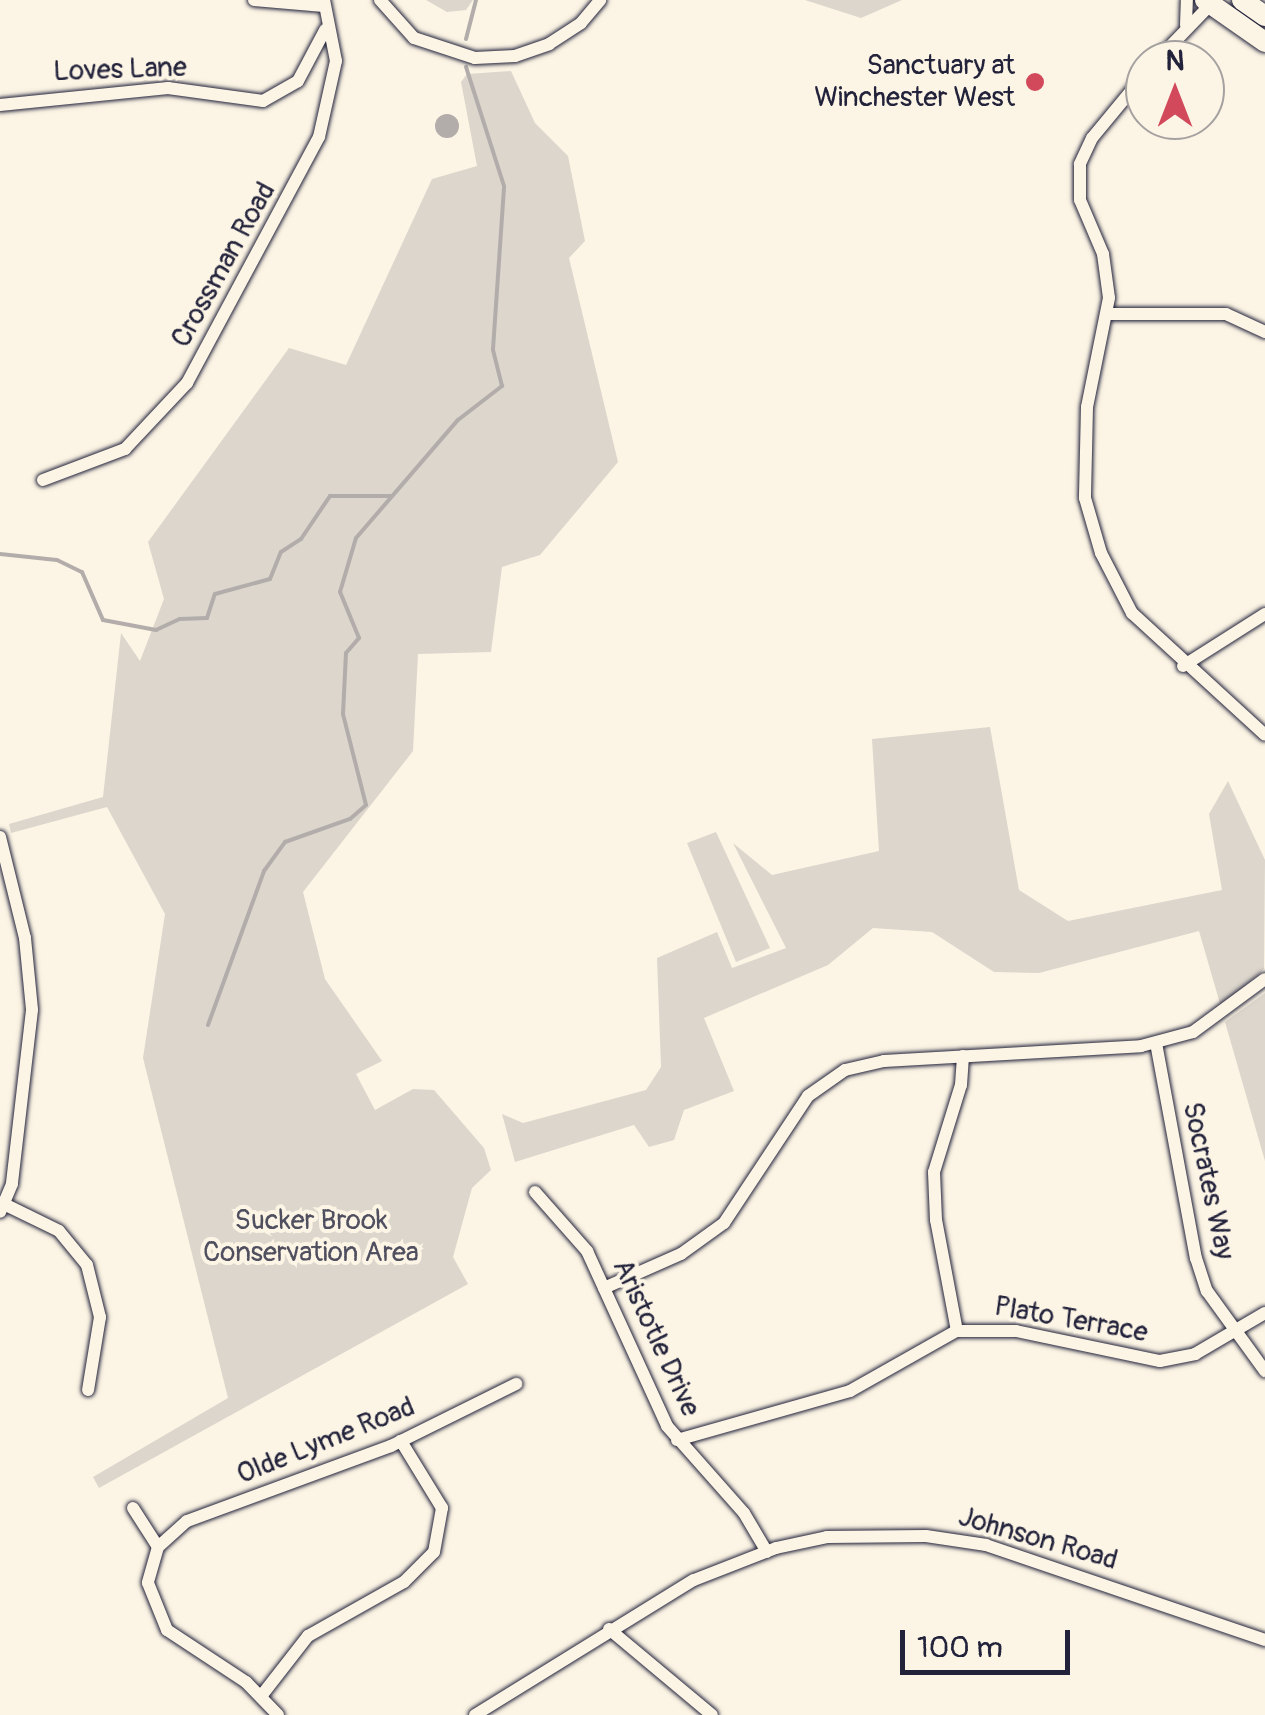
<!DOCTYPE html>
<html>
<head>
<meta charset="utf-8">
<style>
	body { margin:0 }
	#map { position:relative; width:1265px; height:1715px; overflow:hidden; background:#fcf5e5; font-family:Pangolin,sans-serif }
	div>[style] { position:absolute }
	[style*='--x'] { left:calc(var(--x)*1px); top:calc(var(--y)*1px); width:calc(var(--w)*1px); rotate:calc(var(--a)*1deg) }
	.green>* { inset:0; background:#dcd6cc }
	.water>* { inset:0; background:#b2adab }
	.round { border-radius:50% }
	.stream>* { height:4px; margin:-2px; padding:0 2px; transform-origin:2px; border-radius:2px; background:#b2adab }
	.roads { filter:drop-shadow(0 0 2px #22223b) drop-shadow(0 0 2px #22223b) }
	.minor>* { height:12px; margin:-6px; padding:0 6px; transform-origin:6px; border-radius:6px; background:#fcf5e5 }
	.highway>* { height:20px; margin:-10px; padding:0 10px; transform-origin:10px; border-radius:10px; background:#fcf5e5 }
	.dots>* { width:28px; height:28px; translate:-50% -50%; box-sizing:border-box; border:5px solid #fcf5e5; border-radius:50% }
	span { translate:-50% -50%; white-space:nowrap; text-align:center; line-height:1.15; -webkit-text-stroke:8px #fcf5e5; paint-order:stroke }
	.poi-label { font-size:28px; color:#22223b }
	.right { translate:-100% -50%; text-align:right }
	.street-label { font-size:28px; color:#22223b }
	.park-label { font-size:28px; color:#504f5f }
	.north { position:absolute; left:1125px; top:40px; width:100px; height:100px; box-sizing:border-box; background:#fcf5e5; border:2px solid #a5a1a1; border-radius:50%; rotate:0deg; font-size:28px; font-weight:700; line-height:40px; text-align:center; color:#22223b }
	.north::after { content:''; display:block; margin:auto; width:35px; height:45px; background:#d1495b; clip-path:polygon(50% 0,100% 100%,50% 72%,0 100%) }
	.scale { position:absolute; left:900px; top:1630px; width:170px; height:45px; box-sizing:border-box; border:5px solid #22223b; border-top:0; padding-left:12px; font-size:30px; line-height:35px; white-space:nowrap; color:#22223b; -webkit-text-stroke:8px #fcf5e5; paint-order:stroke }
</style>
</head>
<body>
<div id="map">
	<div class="green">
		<i style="clip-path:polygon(426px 0,473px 0,466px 10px,447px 12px)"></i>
		<i style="clip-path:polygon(805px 0,902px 0,861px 18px)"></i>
		<i style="clip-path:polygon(511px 71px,535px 123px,568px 156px,585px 241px,569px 258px,618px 462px,540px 555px,502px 567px,491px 652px,418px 654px,413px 751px,303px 892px,325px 979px,382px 1061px,356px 1074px,375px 1110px,413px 1089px,434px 1090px,484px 1148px,491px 1170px,472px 1188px,453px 1257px,468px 1284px,99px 1488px,93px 1477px,228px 1398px,143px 1058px,165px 914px,107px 807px,11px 833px,9px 824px,103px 797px,121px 633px,140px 661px,164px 599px,148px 542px,289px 348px,346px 365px,432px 179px,477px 166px,461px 82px,467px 74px)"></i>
		<i style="clip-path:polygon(990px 727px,1019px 890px,1068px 921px,1222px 890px,1209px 814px,1228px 781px,1265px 860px,1264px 969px,1221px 1007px,1199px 931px,1039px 973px,994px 972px,932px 932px,873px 928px,828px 965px,704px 1018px,734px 1091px,684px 1110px,674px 1140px,649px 1147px,634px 1125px,515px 1162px,502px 1114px,523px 1123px,646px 1090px,661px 1067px,657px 958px,717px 932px,732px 968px,786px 948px,733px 843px,772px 875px,879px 851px,872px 739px)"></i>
		<i style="clip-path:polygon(716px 832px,770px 948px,736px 962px,687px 843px)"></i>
		<i style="clip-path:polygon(1265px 993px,1265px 1161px,1225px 1022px)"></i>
	</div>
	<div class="water">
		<i class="round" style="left:435px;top:114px;width:24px;height:24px"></i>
	</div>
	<div class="stream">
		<i style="--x:466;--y:39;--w:40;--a:-75.6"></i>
		<i style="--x:0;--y:554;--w:57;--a:6"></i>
		<i style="--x:57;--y:560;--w:28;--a:26"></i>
		<i style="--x:82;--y:572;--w:52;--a:66.4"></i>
		<i style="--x:103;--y:620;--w:54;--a:10.7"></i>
		<i style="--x:156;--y:630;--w:26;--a:-25"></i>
		<i style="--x:180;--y:619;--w:27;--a:-2"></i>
		<i style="--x:207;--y:618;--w:25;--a:-72"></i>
		<i style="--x:215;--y:594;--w:57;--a:-15.3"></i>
		<i style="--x:270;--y:579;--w:29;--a:-68"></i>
		<i style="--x:281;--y:552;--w:24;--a:-33"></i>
		<i style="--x:301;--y:539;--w:52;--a:-56"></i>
		<i style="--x:330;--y:496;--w:62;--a:0"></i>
		<i style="--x:208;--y:1025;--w:164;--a:-70"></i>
		<i style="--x:264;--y:871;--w:36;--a:-54"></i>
		<i style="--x:285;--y:842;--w:69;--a:-19.5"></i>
		<i style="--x:350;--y:819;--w:21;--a:-41"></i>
		<i style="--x:366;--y:805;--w:94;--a:-104.2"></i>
		<i style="--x:343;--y:714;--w:61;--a:-87.2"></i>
		<i style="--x:346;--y:653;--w:20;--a:-49"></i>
		<i style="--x:359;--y:638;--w:50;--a:-112.4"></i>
		<i style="--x:340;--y:592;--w:56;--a:-73.5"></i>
		<i style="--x:356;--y:538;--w:156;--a:-49.2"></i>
		<i style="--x:458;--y:420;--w:56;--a:-37.7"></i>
		<i style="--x:502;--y:386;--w:38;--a:-104"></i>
		<i style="--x:493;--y:349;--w:163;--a:-86.1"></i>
		<i style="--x:504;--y:186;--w:125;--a:-107.7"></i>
	</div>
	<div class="roads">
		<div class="minor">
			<i style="--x:254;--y:0;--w:70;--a:4.9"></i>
			<i style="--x:380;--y:0;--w:51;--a:48.2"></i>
			<i style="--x:414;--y:38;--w:64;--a:18.2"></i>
			<i style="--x:475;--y:58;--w:40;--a:-2.9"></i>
			<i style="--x:515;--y:56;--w:36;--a:-19"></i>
			<i style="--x:549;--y:44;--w:38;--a:-33"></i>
			<i style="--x:581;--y:23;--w:30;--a:-50"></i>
			<i style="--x:1186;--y:25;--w:25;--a:-88"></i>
			<i style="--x:1157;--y:60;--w:78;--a:-46"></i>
			<i style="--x:1145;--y:74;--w:83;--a:129.6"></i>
			<i style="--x:1092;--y:138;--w:29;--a:115"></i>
			<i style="--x:1080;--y:164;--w:36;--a:90"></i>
			<i style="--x:1080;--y:200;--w:59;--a:66.9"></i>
			<i style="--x:1103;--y:254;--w:44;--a:82.2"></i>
			<i style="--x:1109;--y:298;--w:111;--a:101.4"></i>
			<i style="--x:1087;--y:407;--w:91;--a:91.3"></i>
			<i style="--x:1085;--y:498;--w:57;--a:73.8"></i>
			<i style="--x:1101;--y:553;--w:68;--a:62.7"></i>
			<i style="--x:1132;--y:613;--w:180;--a:42.5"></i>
			<i style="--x:0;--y:105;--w:169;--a:-5.8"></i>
			<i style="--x:168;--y:88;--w:96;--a:7.8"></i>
			<i style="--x:263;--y:101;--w:40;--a:-29.7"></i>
			<i style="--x:298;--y:81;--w:58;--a:-62.1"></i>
			<i style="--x:1107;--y:314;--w:119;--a:0"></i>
			<i style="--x:1226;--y:314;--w:43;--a:24.8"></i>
			<i style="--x:43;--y:480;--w:88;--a:-20.7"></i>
			<i style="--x:125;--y:449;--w:91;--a:-46.8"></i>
			<i style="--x:187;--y:383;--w:279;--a:-61.8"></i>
			<i style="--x:319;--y:137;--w:78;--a:-77.4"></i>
			<i style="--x:336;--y:61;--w:62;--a:-101.1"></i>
			<i style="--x:1183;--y:666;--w:97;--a:-32.4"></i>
			<i style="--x:0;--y:837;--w:104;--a:76.1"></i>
			<i style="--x:25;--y:938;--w:72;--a:84.4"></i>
			<i style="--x:32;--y:1010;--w:175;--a:96.6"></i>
			<i style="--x:12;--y:1184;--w:30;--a:113"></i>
			<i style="--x:1156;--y:1043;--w:219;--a:79.5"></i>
			<i style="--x:1196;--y:1258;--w:35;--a:72"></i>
			<i style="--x:1207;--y:1291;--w:99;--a:54.1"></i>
			<i style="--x:535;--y:1192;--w:79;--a:48.6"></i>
			<i style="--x:587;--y:1251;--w:192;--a:65.4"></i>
			<i style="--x:667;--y:1426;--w:116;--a:48.5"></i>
			<i style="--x:744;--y:1513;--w:45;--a:59.5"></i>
			<i style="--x:6;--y:1205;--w:59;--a:26.1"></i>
			<i style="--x:59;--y:1231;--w:44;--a:50.5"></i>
			<i style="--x:87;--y:1265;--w:54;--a:76"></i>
			<i style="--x:100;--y:1317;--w:74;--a:99.3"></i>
			<i style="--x:604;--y:1288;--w:84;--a:-23.8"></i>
			<i style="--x:681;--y:1254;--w:53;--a:-35.8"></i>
			<i style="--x:724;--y:1223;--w:152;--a:-56.5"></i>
			<i style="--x:808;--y:1096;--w:45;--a:-35.1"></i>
			<i style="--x:845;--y:1070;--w:40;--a:-13"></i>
			<i style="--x:884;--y:1061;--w:257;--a:-3.3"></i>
			<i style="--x:1141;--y:1046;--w:54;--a:-15.1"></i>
			<i style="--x:1193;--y:1032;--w:89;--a:-36.4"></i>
			<i style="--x:957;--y:1331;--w:113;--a:-100.7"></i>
			<i style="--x:936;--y:1220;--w:48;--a:-92.4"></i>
			<i style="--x:934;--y:1172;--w:91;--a:-72.8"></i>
			<i style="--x:961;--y:1085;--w:29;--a:-86"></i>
			<i style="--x:677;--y:1440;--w:180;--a:-15.8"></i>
			<i style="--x:850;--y:1391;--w:122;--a:-29.5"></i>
			<i style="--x:956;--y:1331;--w:60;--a:0"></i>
			<i style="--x:1016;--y:1331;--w:147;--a:11.8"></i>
			<i style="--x:1160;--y:1361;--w:36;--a:-11"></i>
			<i style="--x:1195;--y:1354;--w:81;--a:-30.4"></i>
			<i style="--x:133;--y:1508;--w:46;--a:57.3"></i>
			<i style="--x:158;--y:1547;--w:37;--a:106"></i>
			<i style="--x:148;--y:1583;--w:51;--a:68"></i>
			<i style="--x:167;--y:1630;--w:95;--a:33.4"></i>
			<i style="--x:246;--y:1682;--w:46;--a:45.9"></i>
			<i style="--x:158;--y:1547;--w:39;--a:-42"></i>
			<i style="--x:187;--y:1521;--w:217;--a:-20.2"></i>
			<i style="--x:391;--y:1446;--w:140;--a:-26.4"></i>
			<i style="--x:609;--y:1629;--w:134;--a:39.9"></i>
			<i style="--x:262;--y:1695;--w:75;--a:-52.1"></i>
			<i style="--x:308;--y:1636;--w:110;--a:-29.4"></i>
			<i style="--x:404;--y:1582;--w:42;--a:-45"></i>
			<i style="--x:434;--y:1552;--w:45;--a:-79.7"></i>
			<i style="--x:442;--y:1508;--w:79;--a:-121.5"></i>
			<i style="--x:475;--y:1715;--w:257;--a:-31.7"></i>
			<i style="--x:694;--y:1580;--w:88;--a:-21.3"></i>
			<i style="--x:776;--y:1548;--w:52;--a:-12.2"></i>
			<i style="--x:827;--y:1537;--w:99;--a:-0.6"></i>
			<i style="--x:926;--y:1536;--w:61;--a:8.5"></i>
			<i style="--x:986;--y:1545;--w:295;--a:18.8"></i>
		</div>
		<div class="highway">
			<i style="--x:1205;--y:0;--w:73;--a:35"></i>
			<i style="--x:1242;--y:0;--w:28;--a:35"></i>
		</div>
	</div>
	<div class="dots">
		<i style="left:1035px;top:82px;background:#d1495b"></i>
	</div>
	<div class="poi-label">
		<span class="right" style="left:1015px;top:82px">Sanctuary at<br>Winchester West</span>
	</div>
	<div class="street-label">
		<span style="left:120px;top:70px;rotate:-2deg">Loves Lane</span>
		<span style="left:224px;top:265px;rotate:-61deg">Crossman Road</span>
		<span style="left:1208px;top:1181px;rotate:78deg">Socrates Way</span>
		<span style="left:1071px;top:1320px;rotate:10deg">Plato Terrace</span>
		<span style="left:656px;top:1338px;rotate:65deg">Aristotle Drive</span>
		<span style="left:326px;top:1441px;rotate:-22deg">Olde Lyme Road</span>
		<span style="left:1038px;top:1539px;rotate:16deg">Johnson Road</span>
	</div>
	<div class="park-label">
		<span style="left:311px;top:1237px">Sucker Brook<br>Conservation Area</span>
	</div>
	<div class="north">N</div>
	<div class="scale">100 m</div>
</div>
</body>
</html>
